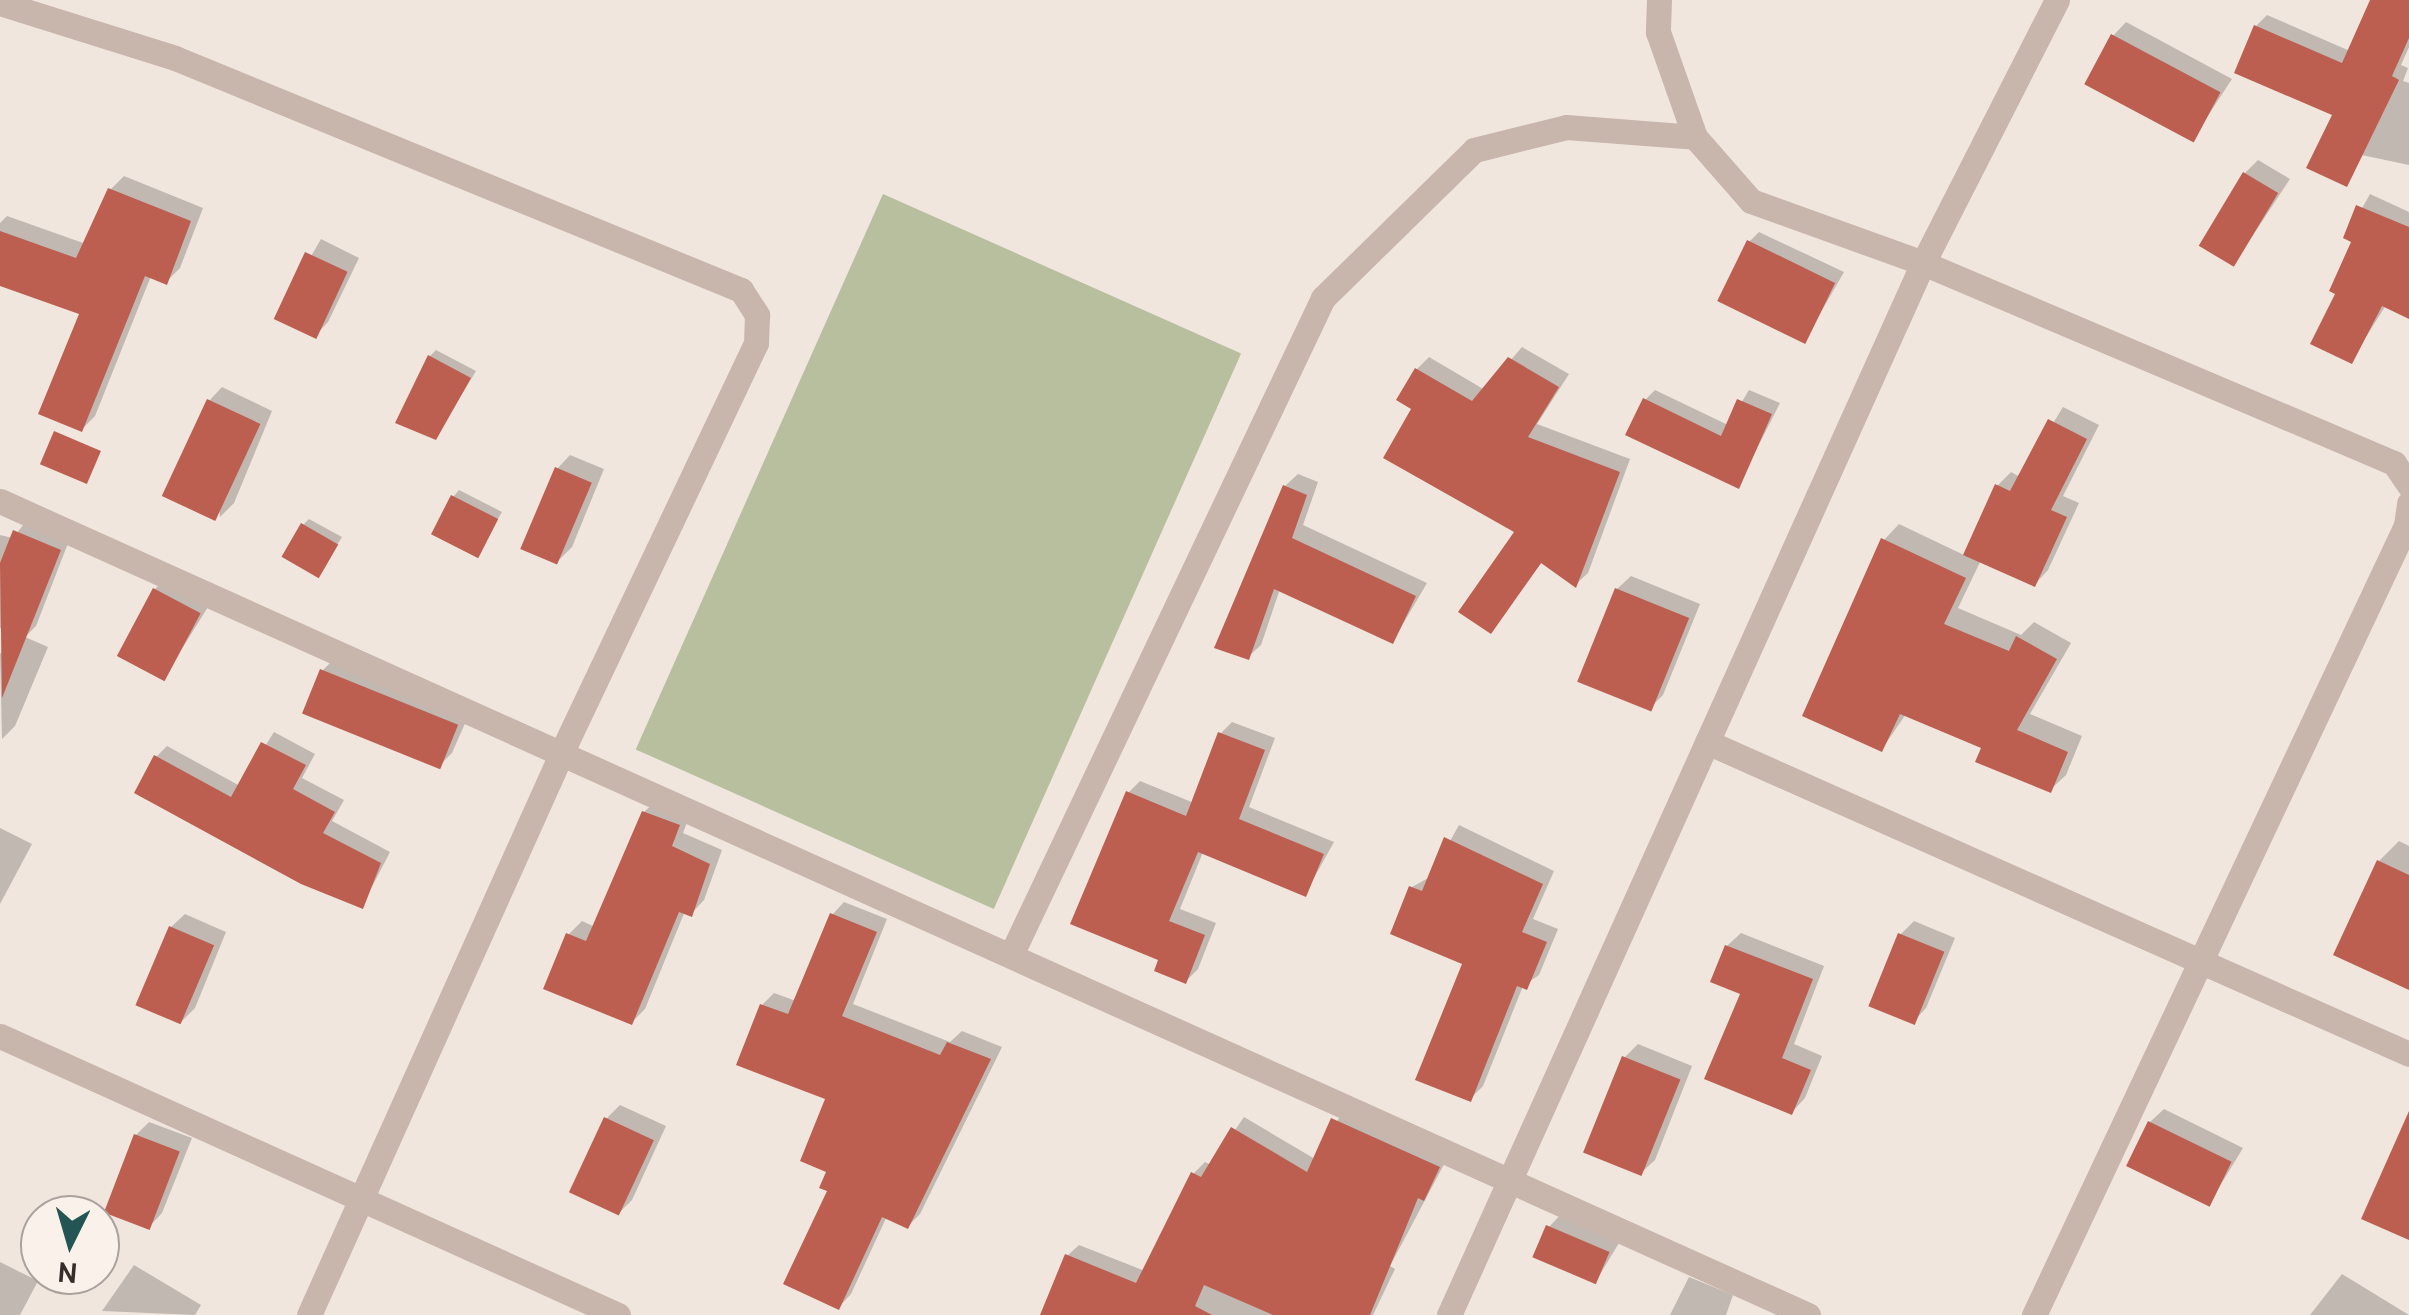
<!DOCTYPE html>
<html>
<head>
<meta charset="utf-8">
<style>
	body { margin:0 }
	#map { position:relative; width:2409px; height:1315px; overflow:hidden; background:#f1e6de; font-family:Cabin,sans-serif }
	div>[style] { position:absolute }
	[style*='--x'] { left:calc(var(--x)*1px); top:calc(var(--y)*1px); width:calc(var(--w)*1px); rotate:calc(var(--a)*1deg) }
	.green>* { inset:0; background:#b7bf9f; transform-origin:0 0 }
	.shadow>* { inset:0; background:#0003 }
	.building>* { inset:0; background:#bd5f50; transform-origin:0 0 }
	.minor>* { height:25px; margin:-12.5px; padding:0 12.5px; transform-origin:12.5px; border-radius:12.5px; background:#c8b5ab }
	span { translate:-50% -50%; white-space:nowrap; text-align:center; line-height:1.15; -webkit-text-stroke:8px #f9f1ea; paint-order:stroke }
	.north { position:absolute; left:20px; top:1195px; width:100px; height:100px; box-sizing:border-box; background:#f9f1ea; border:2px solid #aba29d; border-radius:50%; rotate:185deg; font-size:28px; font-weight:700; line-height:40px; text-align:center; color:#362c2a }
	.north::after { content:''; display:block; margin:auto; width:35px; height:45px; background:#225553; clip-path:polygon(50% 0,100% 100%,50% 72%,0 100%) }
</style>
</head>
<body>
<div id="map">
	<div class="green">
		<i style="left:883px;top:194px;width:392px;height:608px;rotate:24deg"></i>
	</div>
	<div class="shadow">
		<i style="clip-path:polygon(2372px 0,2409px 0,2409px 47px,2401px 65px,2408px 68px,2403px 81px,2409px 83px,2409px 165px,2319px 146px,2335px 114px,2256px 26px,2267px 15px,2350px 51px)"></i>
		<i style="clip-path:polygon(2126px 22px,2232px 79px,2192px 140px,2113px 36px)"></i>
		<i style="clip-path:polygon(2258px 160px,2290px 179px,2234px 264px,2245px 173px)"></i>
		<i style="clip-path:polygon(124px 176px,203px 208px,180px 268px,166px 282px,151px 276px,95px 416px,82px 429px,82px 312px,0 283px,0 223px,7px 216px,86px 244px,110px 190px)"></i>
		<i style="clip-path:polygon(2370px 194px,2409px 212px,2409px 316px,2386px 305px,2351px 361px,2338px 293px,2355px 240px,2346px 237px)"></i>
		<i style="clip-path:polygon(1759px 232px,1844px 272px,1805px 340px,1749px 242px)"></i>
		<i style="clip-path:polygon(321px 239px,359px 258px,328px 322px,315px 336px,276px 317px)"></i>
		<i style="clip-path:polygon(1522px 347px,1569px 374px,1537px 424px,1630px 459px,1588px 573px,1576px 584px,1543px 561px,1490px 630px,1518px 531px,1414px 408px,1417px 369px,1429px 357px,1485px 390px)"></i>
		<i style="clip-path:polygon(436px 350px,476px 371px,436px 437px,430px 356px)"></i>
		<i style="clip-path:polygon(222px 387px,272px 411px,234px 503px,220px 517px,209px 401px)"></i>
		<i style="clip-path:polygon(1655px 390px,1728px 425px,1749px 390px,1780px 403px,1738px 486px,1645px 400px)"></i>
		<i style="clip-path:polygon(2063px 407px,2099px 425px,2063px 496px,2079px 503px,2048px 570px,2035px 584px,1981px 560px,1958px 608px,2021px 635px,2034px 622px,2071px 643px,2030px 714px,2082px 736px,2066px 775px,2050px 790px,1984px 747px,1906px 714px,1882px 749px,1884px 540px,1899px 524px,1966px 556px,1997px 486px,2011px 472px,2020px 477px)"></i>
		<i style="clip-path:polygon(570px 455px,604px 469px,572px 547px,558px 561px,557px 469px)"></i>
		<i style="clip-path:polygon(1298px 474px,1318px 482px,1303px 525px,1427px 583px,1393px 641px,1280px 589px,1261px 645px,1248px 657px,1285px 486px)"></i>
		<i style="clip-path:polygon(459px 490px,502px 512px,477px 554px,453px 497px)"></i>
		<i style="clip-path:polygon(309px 519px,342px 537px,319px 574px,303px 525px)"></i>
		<i style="clip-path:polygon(27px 520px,70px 538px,36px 626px,25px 637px,48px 647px,15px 726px,2px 739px,0 654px,16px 634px,0 628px,0 535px,13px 538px)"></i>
		<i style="clip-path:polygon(169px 576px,213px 599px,163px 679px,155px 589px)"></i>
		<i style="clip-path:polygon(1631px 576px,1700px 604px,1663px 695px,1649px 709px,1617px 589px)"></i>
		<i style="clip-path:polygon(336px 657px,470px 712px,452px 753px,439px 766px,322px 671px)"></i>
		<i style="clip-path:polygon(1232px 722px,1275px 738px,1249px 807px,1334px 842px,1305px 894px,1203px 852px,1180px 909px,1216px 923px,1198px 969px,1186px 981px,1161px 959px,1128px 793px,1140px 781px,1194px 803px,1220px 734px)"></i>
		<i style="clip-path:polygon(274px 732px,315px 754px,302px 778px,344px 800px,332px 821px,390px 852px,362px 906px,156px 757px,167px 746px,240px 786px)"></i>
		<i style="clip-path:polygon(658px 799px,691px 812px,683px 833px,722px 850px,704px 900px,691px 914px,685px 911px,645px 1009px,632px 1022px,568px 935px,582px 921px,595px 927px,644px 812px)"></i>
		<i style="clip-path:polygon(1459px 825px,1554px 871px,1533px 919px,1558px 929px,1539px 975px,1523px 986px,1483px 1086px,1470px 1099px,1466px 963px,1412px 887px,1430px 877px)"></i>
		<i style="clip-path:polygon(0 828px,32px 844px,0 904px)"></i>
		<i style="clip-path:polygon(2399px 841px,2409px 846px,2409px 986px,2379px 861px)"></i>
		<i style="clip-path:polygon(844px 902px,887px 919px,853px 1004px,950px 1042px,962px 1031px,1002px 1047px,920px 1214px,908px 1226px,887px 1216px,851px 1294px,839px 1307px,829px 1098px,762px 1005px,774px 993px,796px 1001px,832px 915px)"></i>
		<i style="clip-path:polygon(185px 914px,226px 932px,195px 1008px,181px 1022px,171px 927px)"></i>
		<i style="clip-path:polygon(1914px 921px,1955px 938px,1926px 1008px,1913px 1022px,1900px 935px)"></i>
		<i style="clip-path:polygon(1741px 933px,1824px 966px,1794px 1044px,1822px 1056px,1805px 1098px,1792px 1112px,1727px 946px)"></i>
		<i style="clip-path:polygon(1638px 1044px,1692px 1066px,1655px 1160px,1641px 1173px,1624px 1058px)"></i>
		<i style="clip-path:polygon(620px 1105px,666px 1126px,632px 1200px,619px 1213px,606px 1119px)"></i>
		<i style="clip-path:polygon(1345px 1108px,1449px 1155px,1390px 1266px,1395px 1269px,1373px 1315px,1044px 1315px,1067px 1256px,1079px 1245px,1145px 1271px,1194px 1173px,1205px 1162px,1211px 1165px,1244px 1117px,1315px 1159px)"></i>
		<i style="clip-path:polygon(2164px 1109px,2243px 1148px,2209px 1204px,2150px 1122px)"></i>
		<i style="clip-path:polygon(149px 1122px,192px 1138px,162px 1213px,149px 1227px,136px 1135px)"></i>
		<i style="clip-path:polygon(1562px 1213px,1622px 1238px,1596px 1281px,1549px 1227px)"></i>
		<i style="clip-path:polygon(0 1262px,38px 1281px,20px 1315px,0 1315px)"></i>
		<i style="clip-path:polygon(134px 1265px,201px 1305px,195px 1315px,102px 1311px)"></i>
		<i style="clip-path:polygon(2342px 1274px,2409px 1315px,2310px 1315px)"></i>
		<i style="clip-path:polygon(1689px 1277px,1733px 1295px,1726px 1315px,1670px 1315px)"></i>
	</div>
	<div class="building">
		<i style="clip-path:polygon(2370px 0,2409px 0,2409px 38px,2392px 76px,2399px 80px,2347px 187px,2306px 168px,2332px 115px,2234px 73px,2254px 25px,2342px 63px)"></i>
		<i style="left:2111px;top:34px;width:124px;height:57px;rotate:28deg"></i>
		<i style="left:2243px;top:172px;width:41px;height:86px;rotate:31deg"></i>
		<i style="clip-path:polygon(108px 188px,191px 221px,167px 285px,145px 276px,82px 432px,38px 414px,79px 314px,0 286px,0 231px,76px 258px)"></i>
		<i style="clip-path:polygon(2356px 205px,2409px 227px,2409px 319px,2382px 306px,2352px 364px,2310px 344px,2335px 294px,2329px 291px,2351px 242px,2343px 238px)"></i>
		<i style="left:1747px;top:240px;width:98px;height:68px;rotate:26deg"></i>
		<i style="left:305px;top:252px;width:47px;height:74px;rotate:25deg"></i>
		<i style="clip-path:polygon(428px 355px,471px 378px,436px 440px,395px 423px)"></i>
		<i style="clip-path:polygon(1508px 357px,1559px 387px,1528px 437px,1620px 472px,1576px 588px,1541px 563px,1491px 634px,1458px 612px,1514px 532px,1383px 458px,1411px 409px,1396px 400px,1415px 368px,1472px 401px)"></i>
		<i style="clip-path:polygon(1643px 398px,1721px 436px,1737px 399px,1772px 414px,1739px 489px,1625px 435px)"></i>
		<i style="left:207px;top:399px;width:59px;height:107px;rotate:25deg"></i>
		<i style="clip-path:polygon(2048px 419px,2087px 439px,2051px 510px,2067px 517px,2035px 587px,1963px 555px,1995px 484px,2010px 491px)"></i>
		<i style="left:54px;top:431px;width:51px;height:36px;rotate:23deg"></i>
		<i style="left:555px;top:467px;width:40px;height:89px;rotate:23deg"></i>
		<i style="clip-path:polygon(1283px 485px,1307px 495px,1292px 538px,1416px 596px,1393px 644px,1274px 589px,1249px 660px,1214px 648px)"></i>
		<i style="left:451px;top:495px;width:53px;height:44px;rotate:27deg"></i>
		<i style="left:301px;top:523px;width:43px;height:39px;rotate:30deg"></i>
		<i style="clip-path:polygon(13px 530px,61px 550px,2px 698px,0 563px)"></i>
		<i style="clip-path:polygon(1881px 538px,1966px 578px,1944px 624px,2009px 651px,2016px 636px,2057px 659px,2017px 730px,2068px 752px,2051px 793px,1975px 762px,1981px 748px,1900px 714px,1882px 752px,1802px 716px)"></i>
		<i style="left:153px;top:588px;width:54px;height:77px;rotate:28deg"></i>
		<i style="left:1615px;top:588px;width:80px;height:101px;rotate:22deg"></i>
		<i style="left:320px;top:669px;width:149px;height:48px;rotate:22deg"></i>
		<i style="clip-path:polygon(1218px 732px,1265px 750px,1239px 819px,1324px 854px,1306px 897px,1198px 852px,1169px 921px,1205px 935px,1186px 984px,1154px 971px,1158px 960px,1070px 924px,1126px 791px,1186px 816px)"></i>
		<i style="clip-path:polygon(261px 742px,306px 765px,293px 789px,335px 812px,323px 833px,381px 863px,363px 909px,301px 884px,134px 793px,154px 755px,231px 797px)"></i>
		<i style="clip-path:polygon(642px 811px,680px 825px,672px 846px,710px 864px,692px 917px,679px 912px,632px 1025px,543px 989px,566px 933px,586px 941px)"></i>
		<i style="clip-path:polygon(1444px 837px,1543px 884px,1522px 932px,1547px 942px,1527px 990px,1517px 986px,1471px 1102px,1415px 1080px,1462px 964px,1390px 934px,1409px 886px,1422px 891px)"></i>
		<i style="clip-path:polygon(2377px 860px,2409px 875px,2409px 990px,2333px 955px)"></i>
		<i style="clip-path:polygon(830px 913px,877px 932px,842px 1016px,940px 1055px,947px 1042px,991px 1059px,908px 1229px,882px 1217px,839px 1310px,783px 1284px,827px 1191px,819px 1188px,826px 1172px,800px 1161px,825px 1099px,736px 1065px,760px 1004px,788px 1014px)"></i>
		<i style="left:169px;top:926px;width:49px;height:86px;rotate:23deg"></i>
		<i style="left:1898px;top:933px;width:50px;height:79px;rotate:22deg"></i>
		<i style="clip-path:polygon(1725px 945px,1813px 979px,1782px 1058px,1811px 1070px,1792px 1115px,1704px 1079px,1740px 994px,1710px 982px)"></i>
		<i style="left:1622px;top:1056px;width:63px;height:104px;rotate:22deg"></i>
		<i style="clip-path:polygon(2409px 1111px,2409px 1240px,2361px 1219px)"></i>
		<i style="left:604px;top:1117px;width:55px;height:83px;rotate:25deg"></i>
		<i style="clip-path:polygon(1331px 1118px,1440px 1167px,1424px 1201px,1418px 1198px,1370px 1315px,1273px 1315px,1204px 1285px,1195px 1306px,1212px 1315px,1040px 1315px,1065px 1254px,1136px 1283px,1191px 1172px,1201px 1177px,1231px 1127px,1307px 1172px)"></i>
		<i style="left:2148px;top:1121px;width:93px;height:50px;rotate:26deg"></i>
		<i style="left:134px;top:1134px;width:49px;height:84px;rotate:21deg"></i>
		<i style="left:1546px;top:1225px;width:69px;height:35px;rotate:23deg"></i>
	</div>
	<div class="minor">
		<i style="--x:1659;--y:0;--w:32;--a:92"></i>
		<i style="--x:1658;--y:32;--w:111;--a:70.6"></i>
		<i style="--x:1695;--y:137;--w:85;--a:48.8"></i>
		<i style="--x:1751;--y:201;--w:183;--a:19.8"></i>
		<i style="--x:1923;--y:263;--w:512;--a:23.01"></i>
		<i style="--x:2394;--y:463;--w:27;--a:56"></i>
		<i style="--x:0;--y:3;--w:183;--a:17.4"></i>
		<i style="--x:175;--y:58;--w:612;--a:22.29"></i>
		<i style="--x:741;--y:290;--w:30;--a:57"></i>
		<i style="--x:757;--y:315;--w:28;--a:92"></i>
		<i style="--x:756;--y:343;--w:450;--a:115.4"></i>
		<i style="--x:563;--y:750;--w:619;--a:114.21"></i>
		<i style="--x:0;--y:501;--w:1983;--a:24.24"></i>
		<i style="--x:1707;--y:742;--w:768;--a:23.96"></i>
		<i style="--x:1011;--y:955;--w:727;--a:-64.6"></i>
		<i style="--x:1323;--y:298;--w:211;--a:-44.4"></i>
		<i style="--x:1474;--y:150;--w:95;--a:-14"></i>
		<i style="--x:1566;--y:127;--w:129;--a:4.4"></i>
		<i style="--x:0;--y:1036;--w:678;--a:24.3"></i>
		<i style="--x:1449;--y:1315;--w:1154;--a:-65.75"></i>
		<i style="--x:1923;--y:263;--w:295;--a:-63"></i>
		<i style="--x:2034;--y:1315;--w:873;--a:-64.78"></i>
		<i style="--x:2406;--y:525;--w:22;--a:-82"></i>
	</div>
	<div class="north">N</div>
</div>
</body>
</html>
